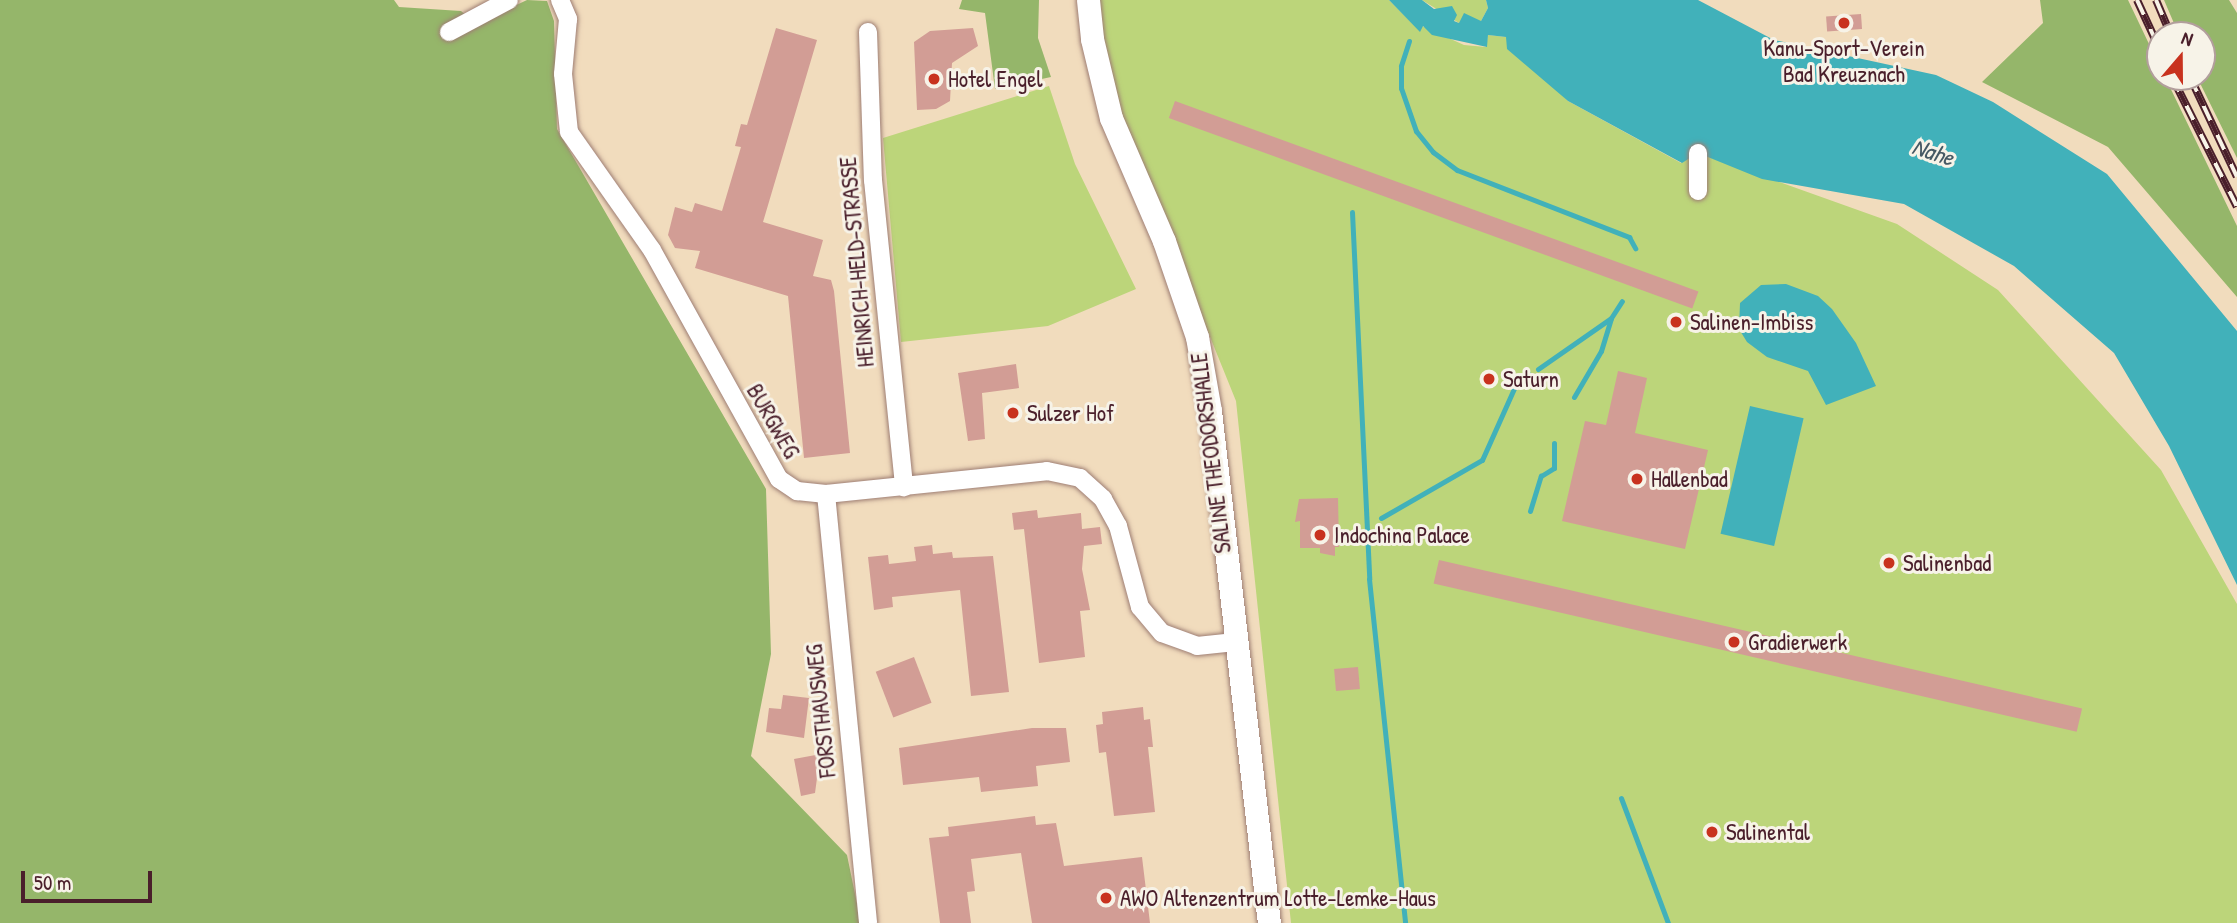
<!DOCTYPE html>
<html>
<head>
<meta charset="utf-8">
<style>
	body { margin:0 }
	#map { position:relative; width:2237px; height:923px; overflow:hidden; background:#f1dcbd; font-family:"Patrick Hand",sans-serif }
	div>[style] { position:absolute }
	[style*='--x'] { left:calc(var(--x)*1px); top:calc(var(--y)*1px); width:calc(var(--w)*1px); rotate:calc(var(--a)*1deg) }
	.green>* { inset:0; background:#bcd57a }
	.forest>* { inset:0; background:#95b66a }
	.water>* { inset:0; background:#41b1ba; transform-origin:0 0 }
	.stream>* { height:5px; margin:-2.5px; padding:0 2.5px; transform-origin:2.5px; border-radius:2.5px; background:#41b1ba }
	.building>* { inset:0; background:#d29d95; transform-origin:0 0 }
	.roads { filter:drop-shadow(0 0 2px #9e7e74) drop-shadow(0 0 2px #9e7e74) }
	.minor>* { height:18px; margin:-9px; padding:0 9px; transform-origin:9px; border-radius:9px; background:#fff }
	.major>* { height:23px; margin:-11.5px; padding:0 11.5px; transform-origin:11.5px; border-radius:11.5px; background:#fff }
	.rail>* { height:8px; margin-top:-4px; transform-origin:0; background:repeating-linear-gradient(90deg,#f7f3e8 0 16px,#4a1f2b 0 32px); box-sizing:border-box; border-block:2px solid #4a1f2b }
	.dots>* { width:19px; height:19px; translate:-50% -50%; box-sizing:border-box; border:4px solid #f7f3e8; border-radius:50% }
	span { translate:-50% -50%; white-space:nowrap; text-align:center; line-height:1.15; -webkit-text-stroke:6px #f7f3e8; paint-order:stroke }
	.poi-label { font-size:23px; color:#4a1f2b }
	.left { translate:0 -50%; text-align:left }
	.street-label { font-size:23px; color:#4a1f2b }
	.water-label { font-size:24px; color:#465964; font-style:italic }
	.north { position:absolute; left:2146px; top:21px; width:70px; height:70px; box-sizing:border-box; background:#f7f3e8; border:2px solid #b29e9c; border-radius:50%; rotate:20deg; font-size:19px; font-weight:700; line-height:28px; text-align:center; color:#4a1f2b }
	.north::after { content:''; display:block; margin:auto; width:24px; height:32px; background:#c8321e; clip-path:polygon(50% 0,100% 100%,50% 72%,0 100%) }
	.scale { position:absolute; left:21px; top:871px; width:131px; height:32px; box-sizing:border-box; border:4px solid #4a1f2b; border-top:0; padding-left:9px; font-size:21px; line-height:24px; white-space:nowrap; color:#4a1f2b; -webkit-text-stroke:5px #f7f3e8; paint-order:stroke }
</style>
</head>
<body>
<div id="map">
	<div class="green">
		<i style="clip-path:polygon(1096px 0,1389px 0,1420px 31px,1422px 26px,1464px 45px,1486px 47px,1488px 35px,1506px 37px,1568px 101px,1681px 163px,1698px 153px,1897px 224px,1998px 290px,2161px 470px,2237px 604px,2237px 923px,1291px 923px,1236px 401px,1121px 117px,1099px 36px)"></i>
		<i style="clip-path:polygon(1422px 0,1486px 0,1488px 8px,1481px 21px,1459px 23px)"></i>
		<i style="clip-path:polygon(1049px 86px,1075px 164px,1136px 289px,1048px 326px,901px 342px,883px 138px)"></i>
	</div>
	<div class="forest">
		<i style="clip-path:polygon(0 0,394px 0,399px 7px,461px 11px,477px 24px,527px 0,547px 1px,554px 21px,557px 129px,766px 489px,771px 654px,751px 756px,847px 855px,861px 923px,0 923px)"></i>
		<i style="clip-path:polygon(962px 0,1039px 0,1038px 38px,1051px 77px,995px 89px,985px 13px,959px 9px)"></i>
		<i style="clip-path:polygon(2040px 0,2128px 0,2160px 67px,2160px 77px,2165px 77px,2237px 226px,2237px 297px,2108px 147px,1982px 82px,2043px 23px)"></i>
		<i style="clip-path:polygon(2164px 0,2229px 0,2237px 13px,2237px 158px,2197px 77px,2202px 77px,2202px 35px,2179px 35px)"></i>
	</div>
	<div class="water">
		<i style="clip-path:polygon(1389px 0,1422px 0,1434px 9px,1452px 6px,1457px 15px,1454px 21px,1459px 23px,1464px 13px,1481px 21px,1488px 8px,1486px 0,1698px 0,1774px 40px,1936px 75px,1993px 102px,2107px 174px,2237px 331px,2237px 585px,2169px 446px,2114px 353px,2014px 266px,1904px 204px,1762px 179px,1698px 153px,1682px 163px,1568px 101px,1507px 49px,1506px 37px,1488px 35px,1487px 47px,1432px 35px,1423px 26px,1420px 32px)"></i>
		<i style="clip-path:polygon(1786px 284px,1818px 296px,1832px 309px,1856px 343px,1876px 386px,1826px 405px,1808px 371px,1767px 357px,1747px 342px,1739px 329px,1740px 303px,1761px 285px)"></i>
		<i style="left:1750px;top:406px;width:55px;height:131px;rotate:13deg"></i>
	</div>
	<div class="stream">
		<i style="--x:1409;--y:41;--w:26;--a:108"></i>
		<i style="--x:1401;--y:66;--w:22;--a:90"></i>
		<i style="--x:1401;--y:88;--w:46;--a:70.8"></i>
		<i style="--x:1416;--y:131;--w:27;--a:51"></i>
		<i style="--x:1433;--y:152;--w:30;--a:37"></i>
		<i style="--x:1457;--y:170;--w:185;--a:21.3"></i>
		<i style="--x:1629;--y:237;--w:13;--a:61"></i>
		<i style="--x:1352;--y:212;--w:367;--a:87.3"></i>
		<i style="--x:1369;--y:579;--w:346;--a:84"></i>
		<i style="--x:1538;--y:369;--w:89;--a:-34.9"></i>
		<i style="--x:1611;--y:318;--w:20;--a:-57"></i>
		<i style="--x:1574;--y:397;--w:53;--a:-59.6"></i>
		<i style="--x:1601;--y:351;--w:34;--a:-73"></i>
		<i style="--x:1530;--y:511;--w:37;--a:-73"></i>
		<i style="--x:1541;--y:476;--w:15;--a:-32"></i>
		<i style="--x:1554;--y:468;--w:25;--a:-90"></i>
		<i style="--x:1381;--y:518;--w:116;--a:-29.9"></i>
		<i style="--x:1482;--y:460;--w:83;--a:-65.9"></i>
		<i style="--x:1516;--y:384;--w:16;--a:-38"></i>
		<i style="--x:1621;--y:798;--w:134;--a:69.4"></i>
	</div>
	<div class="building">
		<i style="left:1861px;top:14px;width:15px;height:35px;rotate:86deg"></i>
		<i style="clip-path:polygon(776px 28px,817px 40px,763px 222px,823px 240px,813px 276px,831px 280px,834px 291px,850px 453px,804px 458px,788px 296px,695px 268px,700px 251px,675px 248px,668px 235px,675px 207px,692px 212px,695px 203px,722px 211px,741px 147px,735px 146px,741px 124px,747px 125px)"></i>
		<i style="clip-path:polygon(973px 28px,978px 46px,952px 63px,950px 101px,936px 109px,917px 110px,914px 42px,930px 31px)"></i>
		<i style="left:1175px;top:101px;width:557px;height:18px;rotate:20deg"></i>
		<i style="clip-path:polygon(1016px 364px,1019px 388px,982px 393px,985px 439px,968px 441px,958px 373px)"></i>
		<i style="clip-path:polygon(1618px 371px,1647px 378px,1635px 433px,1708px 450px,1685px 549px,1562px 521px,1585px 421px,1606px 425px)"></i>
		<i style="clip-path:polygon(1338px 498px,1339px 547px,1335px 547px,1335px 556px,1320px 553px,1320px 548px,1300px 548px,1300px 521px,1295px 522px,1299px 499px)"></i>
		<i style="clip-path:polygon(1037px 510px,1038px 518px,1081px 513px,1082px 529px,1100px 527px,1102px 544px,1084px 546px,1082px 569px,1090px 610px,1080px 611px,1085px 657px,1039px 663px,1024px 529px,1014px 530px,1012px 513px)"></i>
		<i style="clip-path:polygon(932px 545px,933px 554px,952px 552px,953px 558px,993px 556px,1009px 692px,971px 696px,960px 590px,892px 597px,893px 607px,874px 610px,868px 557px,888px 555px,889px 564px,916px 561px,914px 547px)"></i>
		<i style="left:1439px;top:560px;width:660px;height:24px;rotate:13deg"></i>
		<i style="left:914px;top:657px;width:49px;height:41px;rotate:69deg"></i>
		<i style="left:1358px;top:667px;width:22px;height:24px;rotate:85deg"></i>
		<i style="clip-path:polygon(783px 695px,809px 698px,804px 738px,766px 732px,769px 708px,781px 709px)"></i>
		<i style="clip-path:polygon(1143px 707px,1144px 720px,1150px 719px,1153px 747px,1148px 747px,1155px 812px,1114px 816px,1106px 752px,1099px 753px,1096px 725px,1103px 724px,1102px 712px)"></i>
		<i style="clip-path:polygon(1032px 728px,1066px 728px,1070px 762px,1036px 766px,1038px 786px,981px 792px,979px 777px,903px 785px,899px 748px)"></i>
		<i style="clip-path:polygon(821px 754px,826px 776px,817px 778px,815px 793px,801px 796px,794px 759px)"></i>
		<i style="clip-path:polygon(1035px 816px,1036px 825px,1056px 823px,1064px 866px,1142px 857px,1150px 923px,1032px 923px,1021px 853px,971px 859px,975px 891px,967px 892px,971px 923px,940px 923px,929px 838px,949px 836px,948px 827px)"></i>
	</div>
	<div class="roads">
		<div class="minor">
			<i style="--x:560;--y:0;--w:21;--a:67"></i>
			<i style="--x:568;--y:19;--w:55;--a:95.2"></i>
			<i style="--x:563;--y:74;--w:58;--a:84.1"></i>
			<i style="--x:569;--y:132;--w:144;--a:54.9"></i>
			<i style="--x:652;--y:250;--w:262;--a:61"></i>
			<i style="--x:779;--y:479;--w:22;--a:34"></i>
			<i style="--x:797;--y:491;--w:29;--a:6"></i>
			<i style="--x:826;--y:494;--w:222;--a:-5.9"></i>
			<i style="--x:1047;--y:471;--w:34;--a:12"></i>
			<i style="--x:1080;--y:478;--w:31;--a:42"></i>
			<i style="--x:1103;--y:499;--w:31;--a:61"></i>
			<i style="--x:1118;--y:526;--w:84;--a:74.8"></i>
			<i style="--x:1140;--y:607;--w:34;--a:50"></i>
			<i style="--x:1162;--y:633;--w:37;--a:20"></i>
			<i style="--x:1197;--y:646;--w:36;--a:-6"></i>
			<i style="--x:449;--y:32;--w:68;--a:-28.1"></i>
			<i style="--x:868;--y:32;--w:148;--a:88.1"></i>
			<i style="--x:873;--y:180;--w:309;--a:84.2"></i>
			<i style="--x:1698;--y:153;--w:38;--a:90"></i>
			<i style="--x:826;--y:494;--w:431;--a:84.4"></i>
		</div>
		<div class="major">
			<i style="--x:1088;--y:0;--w:39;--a:84"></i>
			<i style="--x:1092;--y:39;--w:81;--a:76.5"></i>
			<i style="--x:1111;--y:118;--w:134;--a:66.7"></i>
			<i style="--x:1164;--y:241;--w:102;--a:71"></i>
			<i style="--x:1197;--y:337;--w:75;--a:80"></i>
			<i style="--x:1210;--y:411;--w:515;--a:83.43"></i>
		</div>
	</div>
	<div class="rail">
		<i style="--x:2137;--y:0;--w:55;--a:65.3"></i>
		<i style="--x:2156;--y:0;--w:38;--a:67"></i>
		<i style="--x:2172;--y:77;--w:145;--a:63.4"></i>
		<i style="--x:2190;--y:77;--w:110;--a:64.8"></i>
	</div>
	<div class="dots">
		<i style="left:1844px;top:23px;background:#c8321e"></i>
		<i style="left:934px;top:79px;background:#c8321e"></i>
		<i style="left:1676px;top:322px;background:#c8321e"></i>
		<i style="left:1489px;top:379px;background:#c8321e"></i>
		<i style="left:1013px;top:413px;background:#c8321e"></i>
		<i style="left:1637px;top:479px;background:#c8321e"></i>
		<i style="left:1320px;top:535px;background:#c8321e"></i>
		<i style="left:1889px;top:563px;background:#c8321e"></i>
		<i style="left:1734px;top:642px;background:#c8321e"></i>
		<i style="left:1712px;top:832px;background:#c8321e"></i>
		<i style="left:1106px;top:898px;background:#c8321e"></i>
	</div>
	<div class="poi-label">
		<span style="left:1844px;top:61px">Kanu-Sport-Verein<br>Bad Kreuznach</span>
		<span class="left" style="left:948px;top:79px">Hotel Engel</span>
		<span class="left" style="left:1690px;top:322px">Salinen-Imbiss</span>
		<span class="left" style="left:1503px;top:379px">Saturn</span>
		<span class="left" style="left:1027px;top:413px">Sulzer Hof</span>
		<span class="left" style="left:1651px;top:479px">Hallenbad</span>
		<span class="left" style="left:1334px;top:535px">Indochina Palace</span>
		<span class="left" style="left:1903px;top:563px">Salinenbad</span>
		<span class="left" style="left:1748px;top:642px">Gradierwerk</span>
		<span class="left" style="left:1726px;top:832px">Salinental</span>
		<span class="left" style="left:1120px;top:898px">AWO Altenzentrum Lotte-Lemke-Haus</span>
	</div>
	<div class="street-label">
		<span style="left:857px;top:262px;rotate:-95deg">HEINRICH-HELD-STRASSE</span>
		<span style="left:773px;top:421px;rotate:60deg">BURGWEG</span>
		<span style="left:1211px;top:453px;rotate:-97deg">SALINE THEODORSHALLE</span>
		<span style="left:821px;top:711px;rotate:-96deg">FORSTHAUSWEG</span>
	</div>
	<div class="water-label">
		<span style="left:1933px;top:152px;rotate:18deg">Nahe</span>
	</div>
	<div class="north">N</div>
	<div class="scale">50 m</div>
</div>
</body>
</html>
